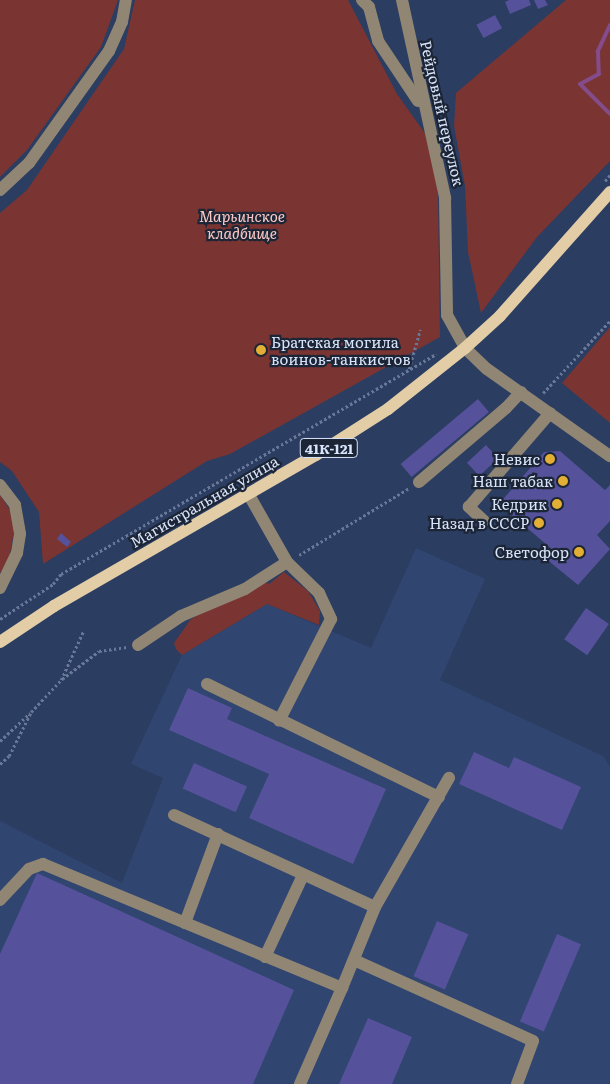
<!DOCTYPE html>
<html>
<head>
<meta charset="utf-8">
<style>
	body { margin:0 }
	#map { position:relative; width:610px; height:1084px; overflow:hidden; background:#2b3d61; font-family:Literata,serif }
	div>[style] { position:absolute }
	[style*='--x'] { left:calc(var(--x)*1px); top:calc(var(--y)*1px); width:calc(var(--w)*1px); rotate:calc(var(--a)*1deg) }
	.built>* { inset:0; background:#304570 }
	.green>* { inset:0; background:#7a3432 }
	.stream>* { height:4px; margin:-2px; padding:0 2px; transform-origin:2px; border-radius:2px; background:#854c8b }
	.building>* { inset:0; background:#55519a; transform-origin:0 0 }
	.path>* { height:2.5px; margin-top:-1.25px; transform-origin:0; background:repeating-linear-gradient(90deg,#697898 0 2.5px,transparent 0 5px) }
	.minor>* { height:12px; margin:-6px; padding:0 6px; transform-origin:6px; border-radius:6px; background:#908673 }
	.major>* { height:12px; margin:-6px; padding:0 6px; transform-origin:6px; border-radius:6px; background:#e2cda6 }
	.dots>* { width:14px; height:14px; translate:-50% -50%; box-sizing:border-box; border:2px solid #1c2535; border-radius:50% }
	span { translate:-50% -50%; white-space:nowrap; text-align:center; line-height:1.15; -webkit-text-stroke:4.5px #1c2535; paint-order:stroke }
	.shield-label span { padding:1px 4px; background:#1c2535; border:1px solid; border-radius:4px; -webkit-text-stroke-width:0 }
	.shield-label { font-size:14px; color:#d8e4fb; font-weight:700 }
	.street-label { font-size:15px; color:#d8e4fb }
	.park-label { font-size:15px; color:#fccac6; font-style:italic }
	.poi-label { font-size:15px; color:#d8e4fb }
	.left { translate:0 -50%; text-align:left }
	.right { translate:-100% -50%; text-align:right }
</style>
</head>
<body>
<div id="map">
	<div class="built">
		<i style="clip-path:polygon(416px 548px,485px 579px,440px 680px,603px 756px,610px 767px,610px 1084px,0 1084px,0 821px,122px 883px,163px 778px,131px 764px,182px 655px,267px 604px,371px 648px)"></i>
	</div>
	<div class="green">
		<i style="clip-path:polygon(0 0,118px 0,101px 47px,27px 150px,0 177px)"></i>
		<i style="clip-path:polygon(135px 0,348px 0,397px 94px,429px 139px,438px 195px,440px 337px,230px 454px,207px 461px,43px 564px,39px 512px,12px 471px,0 462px,0 213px,27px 190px,124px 49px)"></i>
		<i style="clip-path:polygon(566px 0,610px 0,610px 161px,537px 237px,481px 313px,468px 252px,465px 186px,454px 126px,456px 93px)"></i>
		<i style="clip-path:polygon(610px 327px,610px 423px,562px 383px)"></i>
		<i style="clip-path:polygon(0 495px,16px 519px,9px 560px,0 573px)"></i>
		<i style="clip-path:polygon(284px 572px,308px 591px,320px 611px,319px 625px,267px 604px,182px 655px,176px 649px,174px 643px,191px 619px,262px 581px,269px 584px)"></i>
	</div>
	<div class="stream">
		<i style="--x:610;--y:25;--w:29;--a:115"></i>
		<i style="--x:598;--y:51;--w:23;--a:88"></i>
		<i style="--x:599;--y:74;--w:21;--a:152"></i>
		<i style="--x:580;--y:84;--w:42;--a:45"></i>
	</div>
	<div class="building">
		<i style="clip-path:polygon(509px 0,529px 0,531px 5px,510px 14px,505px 2px)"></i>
		<i style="clip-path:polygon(534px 0,545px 0,548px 5px,538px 9px)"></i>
		<i style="left:495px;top:15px;width:15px;height:21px;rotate:62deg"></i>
		<i style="left:478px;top:399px;width:17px;height:101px;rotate:50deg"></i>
		<i style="left:486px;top:445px;width:18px;height:26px;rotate:47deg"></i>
		<i style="clip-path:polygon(560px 451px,605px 490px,610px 485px,610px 521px,597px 535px,610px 549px,578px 585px,545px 558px,553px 550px,499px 504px,544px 452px)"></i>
		<i style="clip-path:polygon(61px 533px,71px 542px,67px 547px,57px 539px)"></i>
		<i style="left:586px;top:608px;width:28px;height:38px;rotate:35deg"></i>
		<i style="clip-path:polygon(188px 688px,232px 708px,227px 719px,386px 789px,353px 864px,249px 818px,269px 774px,169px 730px)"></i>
		<i style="clip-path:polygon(474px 752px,509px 768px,514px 757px,581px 787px,562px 830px,459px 784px)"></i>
		<i style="left:194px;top:763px;width:58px;height:28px;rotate:24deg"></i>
		<i style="clip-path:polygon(37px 873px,294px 990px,253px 1084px,0 1084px,0 954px)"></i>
		<i style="left:437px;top:921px;width:34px;height:60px;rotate:23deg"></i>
		<i style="left:557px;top:934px;width:26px;height:95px;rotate:23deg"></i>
		<i style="clip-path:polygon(368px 1018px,412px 1037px,392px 1084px,339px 1084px)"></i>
	</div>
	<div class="path">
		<i style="--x:605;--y:181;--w:8;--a:-50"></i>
		<i style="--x:409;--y:369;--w:41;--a:-74.2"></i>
		<i style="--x:543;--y:393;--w:98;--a:-47.1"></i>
		<i style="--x:299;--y:555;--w:129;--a:-31.3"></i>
		<i style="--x:0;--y:619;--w:64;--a:-33.4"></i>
		<i style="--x:53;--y:584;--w:13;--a:-51"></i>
		<i style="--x:61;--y:574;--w:435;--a:-30.4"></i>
		<i style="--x:62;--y:679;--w:46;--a:-37.1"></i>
		<i style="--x:99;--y:651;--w:28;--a:-8"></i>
		<i style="--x:0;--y:741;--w:41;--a:-43"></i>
		<i style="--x:0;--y:764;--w:12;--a:-42"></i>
		<i style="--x:9;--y:756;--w:49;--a:-63.4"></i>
		<i style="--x:31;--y:712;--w:44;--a:-46.8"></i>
		<i style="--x:61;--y:680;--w:53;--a:-65.4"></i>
	</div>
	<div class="minor">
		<i style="--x:362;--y:0;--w:10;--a:45"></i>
		<i style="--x:369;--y:7;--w:35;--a:75"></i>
		<i style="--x:378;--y:41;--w:72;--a:56.3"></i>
		<i style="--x:402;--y:0;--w:203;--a:77.7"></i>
		<i style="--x:445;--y:198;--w:117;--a:89"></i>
		<i style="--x:447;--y:315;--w:38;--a:61"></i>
		<i style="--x:465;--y:348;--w:30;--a:44"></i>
		<i style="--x:487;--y:369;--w:151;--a:35.3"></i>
		<i style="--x:0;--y:190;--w:40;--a:-43"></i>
		<i style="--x:29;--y:163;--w:138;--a:-54.5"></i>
		<i style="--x:109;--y:51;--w:32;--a:-66"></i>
		<i style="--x:122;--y:22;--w:22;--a:-80"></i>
		<i style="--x:419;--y:482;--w:114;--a:-40.4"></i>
		<i style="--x:506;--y:408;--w:22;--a:-47"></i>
		<i style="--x:0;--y:485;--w:25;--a:53"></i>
		<i style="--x:15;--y:505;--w:29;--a:80"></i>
		<i style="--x:20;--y:534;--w:19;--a:99"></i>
		<i style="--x:17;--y:553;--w:39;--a:116"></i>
		<i style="--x:249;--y:495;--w:77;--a:60.4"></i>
		<i style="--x:287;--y:562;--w:45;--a:44.1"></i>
		<i style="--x:319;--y:593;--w:29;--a:65"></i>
		<i style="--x:331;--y:619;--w:114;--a:117"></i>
		<i style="--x:484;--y:521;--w:21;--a:-137"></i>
		<i style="--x:469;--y:507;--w:124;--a:-49.2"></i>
		<i style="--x:138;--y:645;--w:52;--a:-34"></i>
		<i style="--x:181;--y:616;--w:69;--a:-22.9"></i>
		<i style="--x:245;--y:589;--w:50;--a:-32.7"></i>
		<i style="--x:207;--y:684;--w:258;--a:26"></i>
		<i style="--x:174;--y:815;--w:221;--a:24.6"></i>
		<i style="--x:0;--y:900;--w:42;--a:-46.9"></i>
		<i style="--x:29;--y:869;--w:15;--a:-20"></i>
		<i style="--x:43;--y:864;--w:324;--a:22.5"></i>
		<i style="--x:342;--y:988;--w:105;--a:113.6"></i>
		<i style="--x:185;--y:923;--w:95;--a:-69.7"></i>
		<i style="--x:265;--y:957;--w:90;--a:-65.1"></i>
		<i style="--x:354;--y:960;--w:196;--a:24.3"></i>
		<i style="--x:533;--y:1041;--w:46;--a:110.4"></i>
		<i style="--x:342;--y:988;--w:87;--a:-67.8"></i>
		<i style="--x:375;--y:907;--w:149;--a:-60.2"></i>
	</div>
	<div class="major">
		<i style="--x:0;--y:642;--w:65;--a:-33.7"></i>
		<i style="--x:54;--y:606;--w:302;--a:-30"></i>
		<i style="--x:316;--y:455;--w:85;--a:-32.6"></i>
		<i style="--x:388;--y:409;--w:98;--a:-38.4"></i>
		<i style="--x:465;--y:348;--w:47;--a:-42.4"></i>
		<i style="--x:500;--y:316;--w:166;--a:-48.4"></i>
	</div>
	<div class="dots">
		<i style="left:261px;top:350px;background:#e3ae35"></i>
		<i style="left:550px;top:459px;background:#e3ae35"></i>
		<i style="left:563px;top:481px;background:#e3ae35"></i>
		<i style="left:557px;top:504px;background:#e3ae35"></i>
		<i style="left:539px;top:523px;background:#e3ae35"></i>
		<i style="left:579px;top:552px;background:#e3ae35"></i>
	</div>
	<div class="shield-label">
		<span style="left:329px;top:448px">41К-121</span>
	</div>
	<div class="street-label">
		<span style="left:443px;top:113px;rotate:77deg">Рейдовый переулок</span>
		<span style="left:204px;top:501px;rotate:-30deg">Магистральная улица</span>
	</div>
	<div class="park-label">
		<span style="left:242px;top:224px">Марьинское<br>кладбище</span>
	</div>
	<div class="poi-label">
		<span class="left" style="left:271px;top:350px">Братская могила<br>воинов-танкистов</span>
		<span class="right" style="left:540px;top:459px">Невис</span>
		<span class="right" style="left:553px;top:481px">Наш табак</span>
		<span class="right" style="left:547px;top:504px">Кедрик</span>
		<span class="right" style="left:529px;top:523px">Назад в СССР</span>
		<span class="right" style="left:569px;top:552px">Светофор</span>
	</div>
</div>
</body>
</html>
